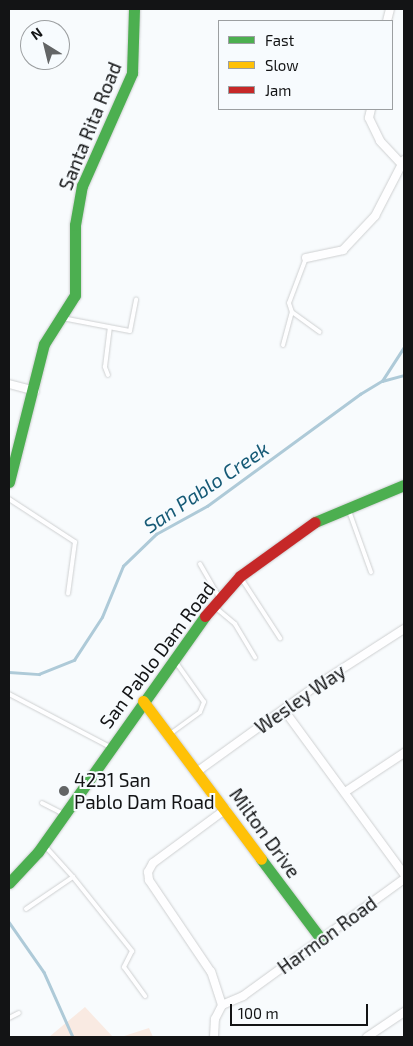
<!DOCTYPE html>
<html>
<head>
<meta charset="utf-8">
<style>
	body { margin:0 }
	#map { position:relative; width:413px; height:1046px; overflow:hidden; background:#f8fbfd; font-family:"Exo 2",sans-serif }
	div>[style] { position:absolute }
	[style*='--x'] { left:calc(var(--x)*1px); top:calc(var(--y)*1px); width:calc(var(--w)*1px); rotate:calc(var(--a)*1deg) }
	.green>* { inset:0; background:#f9eae2 }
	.stream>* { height:2.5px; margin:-1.25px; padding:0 1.25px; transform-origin:1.25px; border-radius:1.25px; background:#aecad8 }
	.roads { filter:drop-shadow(0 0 1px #ced0d1) drop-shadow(0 0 1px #ced0d1) }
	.lane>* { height:4px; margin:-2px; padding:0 2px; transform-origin:2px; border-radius:2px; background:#fefeff }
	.street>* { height:8px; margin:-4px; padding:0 4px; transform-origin:4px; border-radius:4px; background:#fefeff }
	.fast>* { height:11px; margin:-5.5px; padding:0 5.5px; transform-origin:5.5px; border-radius:5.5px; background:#4caf50 }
	.slow>* { height:11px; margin:-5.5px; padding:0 5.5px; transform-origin:5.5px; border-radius:5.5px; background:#ffc107 }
	.jam>* { height:11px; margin:-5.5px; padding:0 5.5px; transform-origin:5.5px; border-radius:5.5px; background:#c62828 }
	.dots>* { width:14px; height:14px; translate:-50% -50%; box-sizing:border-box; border:2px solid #f7fbfe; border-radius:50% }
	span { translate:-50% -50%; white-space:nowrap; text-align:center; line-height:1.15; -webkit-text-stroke:4px #f7fbfe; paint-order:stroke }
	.street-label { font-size:19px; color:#131415 }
	.poi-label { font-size:19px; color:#131415 }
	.left { translate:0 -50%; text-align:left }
	.water-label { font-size:20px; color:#165a76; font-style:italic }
	.frame { position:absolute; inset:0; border:10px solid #131415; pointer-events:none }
	.legend { position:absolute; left:218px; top:20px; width:175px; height:90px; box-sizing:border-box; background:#f7fbfe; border:1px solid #9c9fa1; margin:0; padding:6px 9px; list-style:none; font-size:15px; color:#131415 }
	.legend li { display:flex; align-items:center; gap:10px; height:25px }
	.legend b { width:25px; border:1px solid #9c9fa1 }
	.north { position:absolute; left:20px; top:20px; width:50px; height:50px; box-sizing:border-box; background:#f7fbfe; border:1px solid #9c9fa1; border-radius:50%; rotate:324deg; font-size:14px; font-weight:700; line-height:20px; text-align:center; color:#131415 }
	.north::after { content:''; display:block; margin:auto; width:18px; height:22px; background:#636566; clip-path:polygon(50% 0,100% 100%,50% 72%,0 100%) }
	.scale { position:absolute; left:230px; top:1004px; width:138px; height:22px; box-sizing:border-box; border:2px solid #131415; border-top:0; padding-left:6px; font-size:15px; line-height:18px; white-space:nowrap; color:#131415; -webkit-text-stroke:4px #f7fbfe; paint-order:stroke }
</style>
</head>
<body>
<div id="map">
	<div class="green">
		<i style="clip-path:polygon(85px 1007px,113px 1037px,49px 1037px)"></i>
		<i style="clip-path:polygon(149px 1028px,153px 1037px,121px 1037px)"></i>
	</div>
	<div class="stream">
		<i style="--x:382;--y:381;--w:40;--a:-57.1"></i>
		<i style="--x:9;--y:672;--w:30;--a:4"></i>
		<i style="--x:39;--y:674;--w:38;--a:-22"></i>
		<i style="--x:74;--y:660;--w:51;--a:-56.9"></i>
		<i style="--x:102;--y:617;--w:55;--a:-67.6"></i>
		<i style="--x:123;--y:566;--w:46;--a:-44.1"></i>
		<i style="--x:156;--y:534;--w:58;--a:-28.8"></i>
		<i style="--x:207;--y:506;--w:190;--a:-36.2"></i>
		<i style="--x:360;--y:394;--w:26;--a:-31"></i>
		<i style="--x:382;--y:381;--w:23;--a:-15"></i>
		<i style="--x:9;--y:922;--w:61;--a:55"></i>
		<i style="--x:44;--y:972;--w:71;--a:66"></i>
	</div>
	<div class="roads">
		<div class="lane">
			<i style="--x:306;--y:258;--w:48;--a:110.7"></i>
			<i style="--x:289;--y:303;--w:9;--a:72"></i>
			<i style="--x:292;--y:312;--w:34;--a:36"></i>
			<i style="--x:62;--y:318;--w:69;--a:10.8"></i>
			<i style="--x:130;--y:331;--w:32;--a:-79"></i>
			<i style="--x:283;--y:345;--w:34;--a:-75"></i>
			<i style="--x:108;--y:375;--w:9;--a:-111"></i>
			<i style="--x:105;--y:367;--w:39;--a:-83"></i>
			<i style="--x:9;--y:499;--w:79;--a:33.1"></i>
			<i style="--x:75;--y:542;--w:52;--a:97.7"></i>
			<i style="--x:349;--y:511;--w:65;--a:70.2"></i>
			<i style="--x:200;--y:564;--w:36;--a:60"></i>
			<i style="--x:241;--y:578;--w:72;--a:57"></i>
			<i style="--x:216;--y:608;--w:25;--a:40"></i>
			<i style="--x:235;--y:624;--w:39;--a:59"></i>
			<i style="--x:9;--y:694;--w:112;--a:27.7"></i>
			<i style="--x:170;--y:734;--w:37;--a:-36"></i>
			<i style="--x:200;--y:712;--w:11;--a:-68"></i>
			<i style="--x:204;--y:702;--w:50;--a:-125.3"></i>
			<i style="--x:42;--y:803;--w:22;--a:27"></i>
			<i style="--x:73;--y:877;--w:95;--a:51.4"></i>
			<i style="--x:132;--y:951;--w:18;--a:117"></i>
			<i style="--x:124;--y:967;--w:36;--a:54"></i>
			<i style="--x:26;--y:909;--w:57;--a:-34.2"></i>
			<i style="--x:73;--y:877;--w:42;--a:-132.1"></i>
			<i style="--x:9;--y:1018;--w:11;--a:-27"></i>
		</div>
		<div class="street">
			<i style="--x:387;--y:21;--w:12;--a:-76"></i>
			<i style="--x:371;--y:109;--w:9;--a:103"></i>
			<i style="--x:369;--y:118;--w:25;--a:64"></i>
			<i style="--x:380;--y:141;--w:35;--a:47"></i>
			<i style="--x:306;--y:258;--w:38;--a:-12"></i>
			<i style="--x:343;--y:250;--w:47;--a:-46.7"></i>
			<i style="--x:375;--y:216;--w:63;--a:-62.6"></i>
			<i style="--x:9;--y:384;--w:27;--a:15"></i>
			<i style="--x:284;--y:710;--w:203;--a:53.8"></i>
			<i style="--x:198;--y:771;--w:150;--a:-35.8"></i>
			<i style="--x:320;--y:683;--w:100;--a:-32.7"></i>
			<i style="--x:345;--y:792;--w:71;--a:-33.5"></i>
			<i style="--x:222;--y:1005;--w:23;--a:-23"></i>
			<i style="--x:243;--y:996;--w:199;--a:-36"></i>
			<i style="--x:214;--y:1037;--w:18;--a:-87"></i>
			<i style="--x:215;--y:1019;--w:16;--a:-63"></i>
			<i style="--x:222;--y:1005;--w:35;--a:-108"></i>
			<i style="--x:211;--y:972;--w:111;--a:-124"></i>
			<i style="--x:149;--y:880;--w:8;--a:-97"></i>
			<i style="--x:148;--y:872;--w:10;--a:-61"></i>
			<i style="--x:153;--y:863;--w:91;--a:-36.5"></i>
			<i style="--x:367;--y:1037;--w:45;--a:-34"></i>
		</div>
		<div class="fast">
			<i style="--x:9;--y:482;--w:142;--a:-75.8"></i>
			<i style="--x:44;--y:344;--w:58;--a:-57.7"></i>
			<i style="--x:75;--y:295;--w:70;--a:-90"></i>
			<i style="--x:75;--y:225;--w:40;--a:-80"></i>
			<i style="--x:82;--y:186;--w:124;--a:-66.1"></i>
			<i style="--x:132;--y:73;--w:64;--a:-88.2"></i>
			<i style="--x:315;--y:522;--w:96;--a:-22.6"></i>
			<i style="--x:261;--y:859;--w:100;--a:53.1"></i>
			<i style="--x:9;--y:883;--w:42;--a:-46.9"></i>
			<i style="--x:38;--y:852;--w:289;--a:-54.7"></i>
		</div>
		<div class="slow">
			<i style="--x:143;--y:701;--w:197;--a:53.2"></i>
		</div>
		<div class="jam">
			<i style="--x:205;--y:616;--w:53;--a:-48.8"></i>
			<i style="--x:240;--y:576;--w:92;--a:-35.8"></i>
		</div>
	</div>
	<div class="dots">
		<i style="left:64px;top:791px;background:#636566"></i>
	</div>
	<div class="street-label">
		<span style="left:90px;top:126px;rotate:-68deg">Santa Rita Road</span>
		<span style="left:157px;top:655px;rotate:-53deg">San Pablo Dam Road</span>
		<span style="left:300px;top:699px;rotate:-35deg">Wesley Way</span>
		<span style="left:265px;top:833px;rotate:54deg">Milton Drive</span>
		<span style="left:327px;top:935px;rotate:-36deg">Harmon Road</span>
	</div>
	<div class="poi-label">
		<span class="left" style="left:74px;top:791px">4231 San<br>Pablo Dam Road</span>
	</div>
	<div class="water-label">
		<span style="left:206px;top:487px;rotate:-34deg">San Pablo Creek</span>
	</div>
	<div class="frame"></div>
	<ul class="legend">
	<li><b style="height:6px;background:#4caf50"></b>Fast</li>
	<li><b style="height:6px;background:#ffc107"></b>Slow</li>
	<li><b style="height:6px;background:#c62828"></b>Jam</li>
	</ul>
	<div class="north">N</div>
	<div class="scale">100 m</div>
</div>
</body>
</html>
